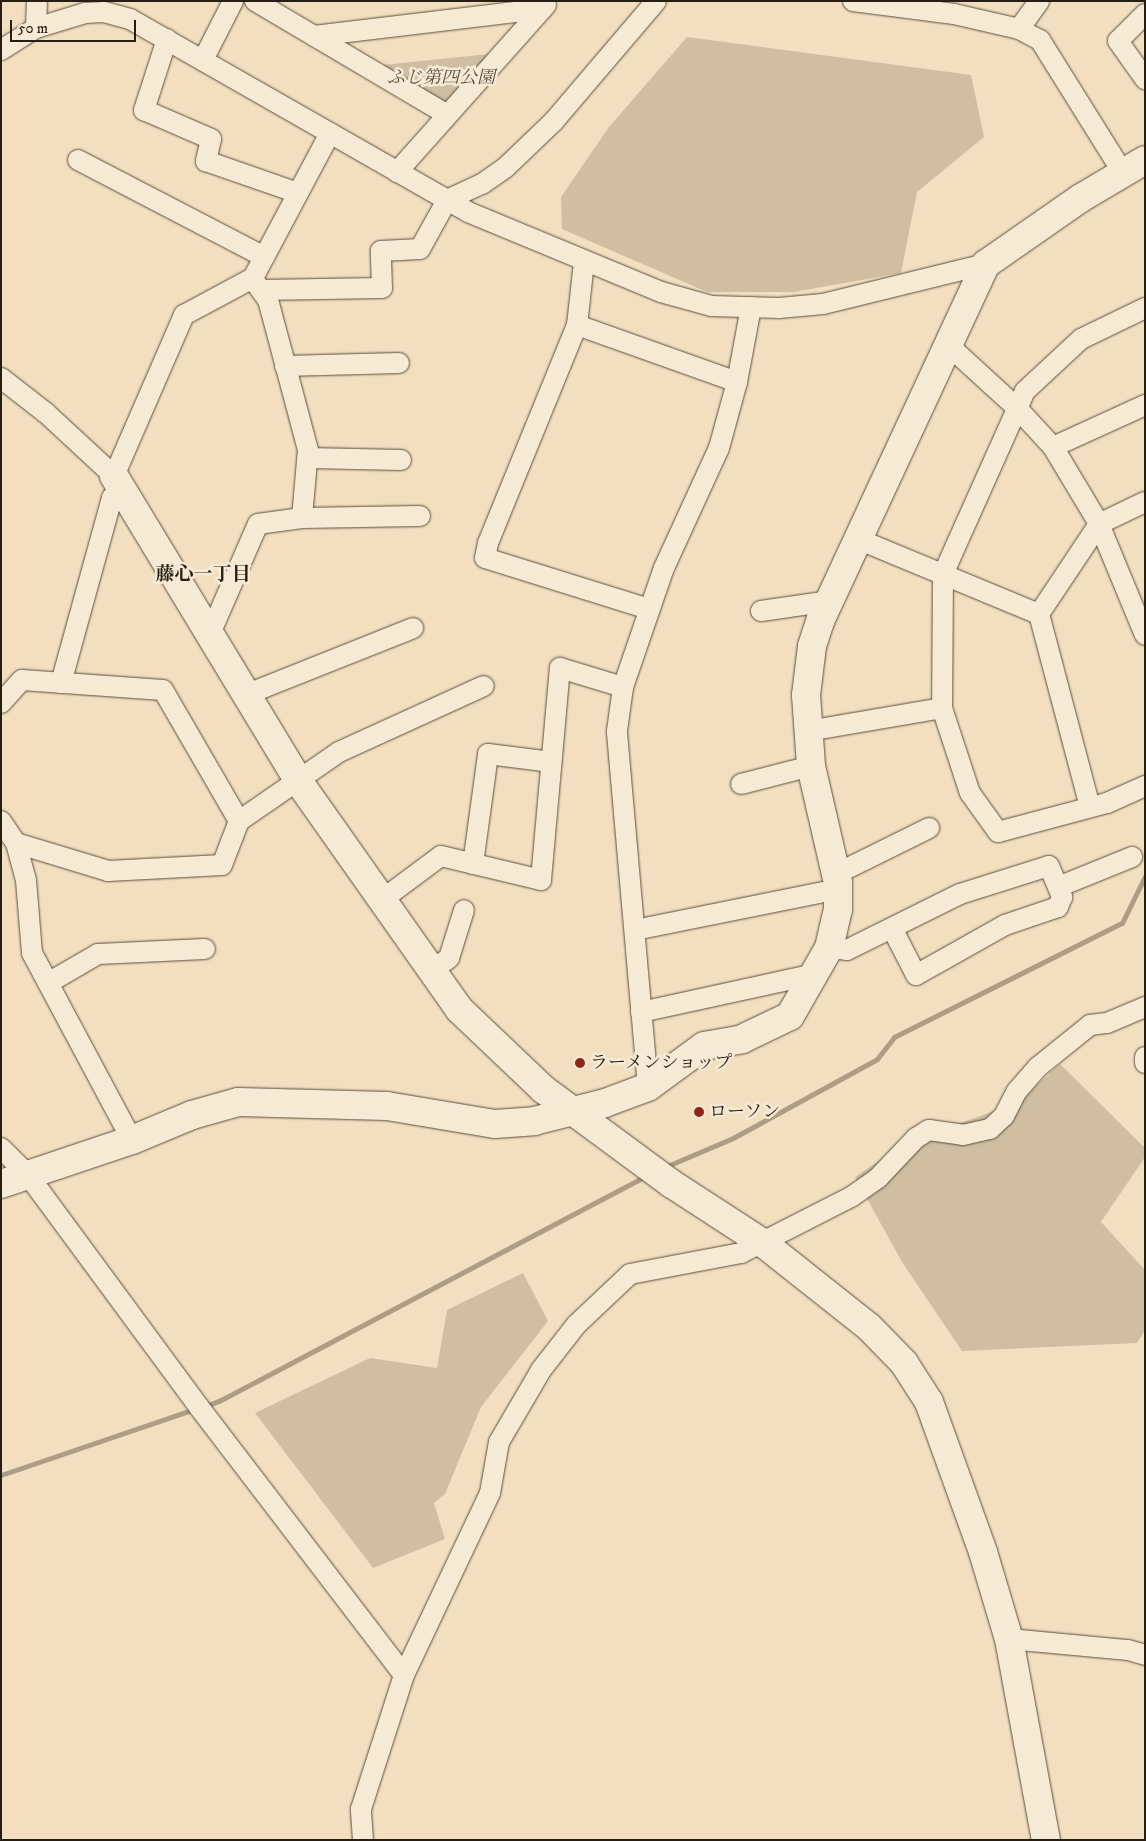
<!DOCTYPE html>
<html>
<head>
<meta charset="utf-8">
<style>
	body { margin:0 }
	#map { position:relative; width:1146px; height:1841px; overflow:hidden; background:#f2dfbf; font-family:"IM FELL DW Pica","Noto Serif JP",serif }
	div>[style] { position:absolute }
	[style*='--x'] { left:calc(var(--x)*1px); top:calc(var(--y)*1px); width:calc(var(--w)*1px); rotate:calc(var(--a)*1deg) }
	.green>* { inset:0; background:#cfbea2 }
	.stream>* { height:5px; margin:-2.5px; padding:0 2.5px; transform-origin:2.5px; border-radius:2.5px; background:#ad9d84 }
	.roads { filter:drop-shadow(0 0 1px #5a4e3d) drop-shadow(0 0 1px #5a4e3d) }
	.street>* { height:20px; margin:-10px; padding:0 10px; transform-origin:10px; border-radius:10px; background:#f7ead5 }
	.secondary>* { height:28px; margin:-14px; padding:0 14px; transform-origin:14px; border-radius:14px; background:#f7ead5 }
	.dots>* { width:14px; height:14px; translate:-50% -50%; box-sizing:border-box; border:2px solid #f7ead5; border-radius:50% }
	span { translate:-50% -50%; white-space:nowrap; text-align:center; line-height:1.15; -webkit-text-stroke:5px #f7ead5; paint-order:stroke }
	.park-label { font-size:18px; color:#594e3d; font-style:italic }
	.poi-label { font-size:18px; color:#271e12 }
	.left { translate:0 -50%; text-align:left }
	.neighbourhood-label { font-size:19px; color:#271e12; font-weight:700 }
	.frame { position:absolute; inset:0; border:2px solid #271e12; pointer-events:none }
	.scale { position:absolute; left:10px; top:20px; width:126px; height:22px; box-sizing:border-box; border:2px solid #271e12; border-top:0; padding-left:6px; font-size:15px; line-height:18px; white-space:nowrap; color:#271e12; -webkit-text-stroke:4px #f7ead5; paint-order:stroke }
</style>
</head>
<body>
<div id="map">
	<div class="green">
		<i style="clip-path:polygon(687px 37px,971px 75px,984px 137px,917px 192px,901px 273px,794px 292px,707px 292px,562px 229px,561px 197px,609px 127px)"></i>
		<i style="clip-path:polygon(489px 54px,446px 103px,383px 65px)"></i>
		<i style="clip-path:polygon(1060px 1064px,1145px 1148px,1145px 1157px,1101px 1222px,1145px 1270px,1145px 1330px,1137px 1343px,962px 1351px,902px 1262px,855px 1177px,905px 1143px,1019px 1102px)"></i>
		<i style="clip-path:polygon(523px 1273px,548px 1321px,481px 1407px,445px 1494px,434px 1503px,445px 1539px,373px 1568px,255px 1413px,370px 1358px,437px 1368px,447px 1310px)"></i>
	</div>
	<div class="stream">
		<i style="--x:665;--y:1167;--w:74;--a:-23.1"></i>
		<i style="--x:733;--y:1138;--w:164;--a:-28.7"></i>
		<i style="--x:877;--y:1059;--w:28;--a:-52"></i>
		<i style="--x:894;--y:1037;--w:255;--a:-26.6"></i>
		<i style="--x:1122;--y:923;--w:52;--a:-63.9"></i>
		<i style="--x:203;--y:1407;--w:17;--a:-21"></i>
		<i style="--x:219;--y:1401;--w:483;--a:-27.8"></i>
		<i style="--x:1;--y:1475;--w:205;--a:-18.8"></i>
	</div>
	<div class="roads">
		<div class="street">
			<i style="--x:255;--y:1;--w:222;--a:30.6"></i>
			<i style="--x:853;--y:1;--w:102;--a:7.3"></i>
			<i style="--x:954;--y:14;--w:67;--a:13"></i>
			<i style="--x:1019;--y:29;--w:24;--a:28"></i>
			<i style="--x:1040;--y:40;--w:157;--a:58"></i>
			<i style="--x:1145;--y:14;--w:38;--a:135"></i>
			<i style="--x:1118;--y:41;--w:47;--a:54.6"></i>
			<i style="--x:36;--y:28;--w:27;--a:-88"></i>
			<i style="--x:1019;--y:29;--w:34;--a:-54"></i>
			<i style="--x:314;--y:36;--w:230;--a:-6.8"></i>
			<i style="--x:167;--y:39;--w:75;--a:107.9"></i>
			<i style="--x:144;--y:110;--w:73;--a:23.4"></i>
			<i style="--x:211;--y:139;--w:23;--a:103"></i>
			<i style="--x:206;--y:161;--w:97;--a:19.2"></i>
			<i style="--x:1;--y:50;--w:41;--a:-32.2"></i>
			<i style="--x:36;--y:28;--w:51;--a:-17"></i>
			<i style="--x:85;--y:13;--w:19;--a:-3"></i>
			<i style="--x:104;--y:12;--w:27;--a:15"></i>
			<i style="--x:130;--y:19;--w:389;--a:29.7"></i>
			<i style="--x:468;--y:212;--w:209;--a:22.5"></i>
			<i style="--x:661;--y:292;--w:52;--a:15.6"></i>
			<i style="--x:711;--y:306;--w:68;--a:1.7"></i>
			<i style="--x:779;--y:308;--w:44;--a:-5.2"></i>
			<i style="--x:823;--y:304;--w:168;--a:-13.8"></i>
			<i style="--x:203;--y:60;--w:66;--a:-63"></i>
			<i style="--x:78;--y:160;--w:210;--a:27.5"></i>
			<i style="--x:397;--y:172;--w:224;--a:-48.3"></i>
			<i style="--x:584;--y:262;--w:63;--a:96.3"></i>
			<i style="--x:577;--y:325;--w:235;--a:112.2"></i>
			<i style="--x:488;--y:543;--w:15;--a:101"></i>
			<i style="--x:485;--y:558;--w:172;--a:17.3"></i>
			<i style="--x:261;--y:290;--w:121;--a:-0.9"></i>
			<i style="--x:382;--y:288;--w:37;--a:-92"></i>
			<i style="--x:381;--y:251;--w:39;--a:-3"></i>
			<i style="--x:420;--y:249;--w:56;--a:-61.1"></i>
			<i style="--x:447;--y:200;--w:38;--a:-25"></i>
			<i style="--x:482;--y:184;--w:28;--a:-35"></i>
			<i style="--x:505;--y:168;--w:68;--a:-43.8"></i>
			<i style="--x:554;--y:121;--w:157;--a:-49.6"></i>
			<i style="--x:1145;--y:308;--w:71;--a:154.2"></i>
			<i style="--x:1081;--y:339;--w:76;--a:137.1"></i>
			<i style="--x:1025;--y:391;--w:201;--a:114.1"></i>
			<i style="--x:943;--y:574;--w:134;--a:90.4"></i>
			<i style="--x:942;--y:708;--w:89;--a:71.8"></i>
			<i style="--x:970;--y:793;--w:48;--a:54.3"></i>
			<i style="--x:998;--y:832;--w:113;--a:-14.9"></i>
			<i style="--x:1107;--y:803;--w:42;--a:-24.1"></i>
			<i style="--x:577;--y:325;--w:170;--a:19.6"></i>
			<i style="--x:947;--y:344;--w:95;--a:42.4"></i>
			<i style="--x:1017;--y:408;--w:53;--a:47.3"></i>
			<i style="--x:1053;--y:447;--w:90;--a:59.1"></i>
			<i style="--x:1099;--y:524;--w:120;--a:67.5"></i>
			<i style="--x:285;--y:366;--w:114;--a:-1.5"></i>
			<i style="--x:1;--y:378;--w:57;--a:37.9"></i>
			<i style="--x:46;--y:413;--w:93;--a:42.8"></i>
			<i style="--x:114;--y:476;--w:176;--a:-66.5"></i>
			<i style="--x:184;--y:315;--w:78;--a:-28.2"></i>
			<i style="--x:253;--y:278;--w:164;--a:-62"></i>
			<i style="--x:1053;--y:447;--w:101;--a:-24.5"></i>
			<i style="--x:308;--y:458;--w:93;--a:1.2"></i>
			<i style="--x:302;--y:518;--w:118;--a:-1"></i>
			<i style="--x:860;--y:540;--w:194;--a:22.5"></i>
			<i style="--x:761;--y:611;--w:70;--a:-8.2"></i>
			<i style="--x:209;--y:636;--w:122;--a:-66.4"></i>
			<i style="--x:258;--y:524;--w:44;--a:-7.8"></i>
			<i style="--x:302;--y:518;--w:68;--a:-85"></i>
			<i style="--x:308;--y:450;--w:155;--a:-104.9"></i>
			<i style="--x:268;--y:300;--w:22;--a:-126"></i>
			<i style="--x:61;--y:683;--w:192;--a:-74.6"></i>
			<i style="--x:112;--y:498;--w:14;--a:-56"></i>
			<i style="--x:245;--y:695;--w:181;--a:-21.7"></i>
			<i style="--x:1;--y:703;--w:31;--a:-48"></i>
			<i style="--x:22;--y:680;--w:141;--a:4.1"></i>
			<i style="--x:163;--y:690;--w:151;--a:59.9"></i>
			<i style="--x:808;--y:731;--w:136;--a:-9.7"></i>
			<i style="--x:741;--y:784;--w:72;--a:-14.4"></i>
			<i style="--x:1090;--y:807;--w:200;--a:-104.8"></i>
			<i style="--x:1039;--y:614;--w:108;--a:-56.3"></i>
			<i style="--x:1099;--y:524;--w:51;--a:-25.6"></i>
			<i style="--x:1;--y:821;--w:27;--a:56"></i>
			<i style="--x:16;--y:843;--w:38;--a:75"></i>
			<i style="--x:26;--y:880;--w:73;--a:85.3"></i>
			<i style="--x:32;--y:953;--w:212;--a:61.9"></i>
			<i style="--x:16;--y:843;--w:96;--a:16.9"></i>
			<i style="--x:108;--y:871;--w:114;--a:-3"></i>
			<i style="--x:222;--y:865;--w:47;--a:-68.9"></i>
			<i style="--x:239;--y:821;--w:121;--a:-34.6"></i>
			<i style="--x:339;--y:752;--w:159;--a:-24.5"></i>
			<i style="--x:473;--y:864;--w:111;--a:-82.2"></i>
			<i style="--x:488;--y:754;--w:64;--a:7.2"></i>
			<i style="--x:836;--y:874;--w:104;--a:-26.3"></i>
			<i style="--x:1058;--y:887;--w:80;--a:-22.1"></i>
			<i style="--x:383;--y:899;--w:72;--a:-36.6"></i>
			<i style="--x:441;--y:856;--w:103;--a:13.5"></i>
			<i style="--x:541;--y:880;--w:213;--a:-84.9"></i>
			<i style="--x:560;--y:668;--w:66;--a:16.8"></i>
			<i style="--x:635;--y:930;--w:207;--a:-11.4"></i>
			<i style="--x:829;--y:948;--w:18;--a:6"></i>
			<i style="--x:847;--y:950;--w:126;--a:-26.4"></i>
			<i style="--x:960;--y:894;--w:93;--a:-17.5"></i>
			<i style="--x:1049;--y:866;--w:34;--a:67"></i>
			<i style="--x:1062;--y:897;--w:11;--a:112"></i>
			<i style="--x:1058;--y:907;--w:56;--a:161.2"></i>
			<i style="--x:1005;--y:925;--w:102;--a:150.7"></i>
			<i style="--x:916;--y:975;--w:51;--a:-117.1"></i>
			<i style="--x:432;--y:970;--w:21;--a:-35"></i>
			<i style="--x:449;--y:958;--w:50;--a:-72.6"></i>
			<i style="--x:48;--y:983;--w:58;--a:-30.1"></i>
			<i style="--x:98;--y:954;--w:107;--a:-2.7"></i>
			<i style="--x:641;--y:1012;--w:179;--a:-12.3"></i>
			<i style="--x:1145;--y:1057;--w:6;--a:90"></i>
			<i style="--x:648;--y:1087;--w:357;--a:-95"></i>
			<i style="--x:617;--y:731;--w:44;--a:-82.2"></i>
			<i style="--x:623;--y:687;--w:126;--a:-71"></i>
			<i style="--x:664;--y:568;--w:132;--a:-65.4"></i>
			<i style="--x:719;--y:448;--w:68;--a:-74.7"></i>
			<i style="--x:737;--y:382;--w:76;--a:-79.4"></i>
			<i style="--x:1;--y:1148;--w:38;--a:45"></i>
			<i style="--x:28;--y:1175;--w:288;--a:53.6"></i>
			<i style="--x:199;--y:1407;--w:337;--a:52.6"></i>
			<i style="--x:1009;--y:1639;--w:120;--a:5.3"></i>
			<i style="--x:1128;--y:1650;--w:18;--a:16"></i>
			<i style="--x:363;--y:1840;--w:31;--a:-94"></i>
			<i style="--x:361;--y:1809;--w:141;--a:-72.2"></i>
			<i style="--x:404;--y:1675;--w:201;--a:-64.7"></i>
			<i style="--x:490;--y:1493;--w:52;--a:-80"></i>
			<i style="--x:499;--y:1442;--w:83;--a:-59.7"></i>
			<i style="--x:541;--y:1370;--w:57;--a:-52.1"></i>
			<i style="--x:576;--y:1325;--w:74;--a:-43.4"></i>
			<i style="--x:630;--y:1274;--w:113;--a:-10.7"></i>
			<i style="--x:741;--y:1253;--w:123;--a:-27"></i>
			<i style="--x:851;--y:1197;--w:33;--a:-35"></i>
			<i style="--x:878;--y:1178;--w:55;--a:-46.5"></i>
			<i style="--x:916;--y:1138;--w:15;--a:-32"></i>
			<i style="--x:929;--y:1130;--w:34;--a:8"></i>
			<i style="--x:963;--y:1135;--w:28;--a:-13"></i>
			<i style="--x:990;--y:1129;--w:19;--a:-43"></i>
			<i style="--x:1004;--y:1116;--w:28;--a:-63"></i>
			<i style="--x:1017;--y:1091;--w:32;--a:-49"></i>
			<i style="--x:1038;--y:1067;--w:67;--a:-38.9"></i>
			<i style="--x:1090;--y:1025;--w:17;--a:-7"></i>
			<i style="--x:1107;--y:1023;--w:41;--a:-22.8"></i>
		</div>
		<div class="secondary">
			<i style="--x:114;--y:476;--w:358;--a:58.8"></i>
			<i style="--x:299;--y:782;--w:279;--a:54.8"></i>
			<i style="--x:460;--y:1010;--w:115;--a:43.6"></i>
			<i style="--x:543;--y:1089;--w:160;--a:36.4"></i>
			<i style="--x:672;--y:1184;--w:108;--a:33"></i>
			<i style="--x:763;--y:1243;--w:135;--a:38.4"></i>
			<i style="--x:869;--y:1327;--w:50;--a:45.8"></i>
			<i style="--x:904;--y:1363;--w:46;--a:57.3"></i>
			<i style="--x:929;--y:1402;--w:159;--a:70.2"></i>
			<i style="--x:983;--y:1552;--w:91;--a:73.4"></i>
			<i style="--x:1009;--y:1639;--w:204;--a:79.6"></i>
			<i style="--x:1;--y:1184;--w:138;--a:-18.6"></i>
			<i style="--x:132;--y:1140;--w:65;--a:-22.6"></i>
			<i style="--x:192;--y:1115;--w:48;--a:-15.8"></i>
			<i style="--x:238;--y:1102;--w:149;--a:1.5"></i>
			<i style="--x:387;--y:1106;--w:109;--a:9.5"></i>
			<i style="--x:495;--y:1124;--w:39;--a:-4"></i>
			<i style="--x:534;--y:1121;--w:73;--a:-14.2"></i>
			<i style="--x:605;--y:1103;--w:46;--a:-20.4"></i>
			<i style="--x:648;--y:1087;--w:69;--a:-36.2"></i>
			<i style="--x:704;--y:1046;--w:39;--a:-10"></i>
			<i style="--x:742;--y:1039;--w:53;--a:-25.6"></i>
			<i style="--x:790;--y:1016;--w:78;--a:-60.2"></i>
			<i style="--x:829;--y:948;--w:39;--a:-77"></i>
			<i style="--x:838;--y:910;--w:27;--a:-90"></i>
			<i style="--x:838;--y:883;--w:120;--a:-103"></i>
			<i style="--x:811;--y:766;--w:71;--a:-94"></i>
			<i style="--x:806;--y:695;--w:49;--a:-83"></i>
			<i style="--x:812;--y:646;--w:28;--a:-72"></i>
			<i style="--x:821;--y:619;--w:391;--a:-65.1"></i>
			<i style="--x:986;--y:264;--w:116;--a:-34.8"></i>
			<i style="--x:1081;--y:198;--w:74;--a:-30.7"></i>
		</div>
	</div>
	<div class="dots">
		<i style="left:580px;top:1063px;background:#8f2418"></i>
		<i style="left:699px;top:1112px;background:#8f2418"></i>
	</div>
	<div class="park-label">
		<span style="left:441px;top:78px">ふじ第四公園</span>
	</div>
	<div class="poi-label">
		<span class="left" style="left:590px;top:1063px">ラーメンショップ</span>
		<span class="left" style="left:709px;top:1112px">ローソン</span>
	</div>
	<div class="neighbourhood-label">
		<span style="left:203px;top:575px">藤心一丁目</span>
	</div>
	<div class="frame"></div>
	<div class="scale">50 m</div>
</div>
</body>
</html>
